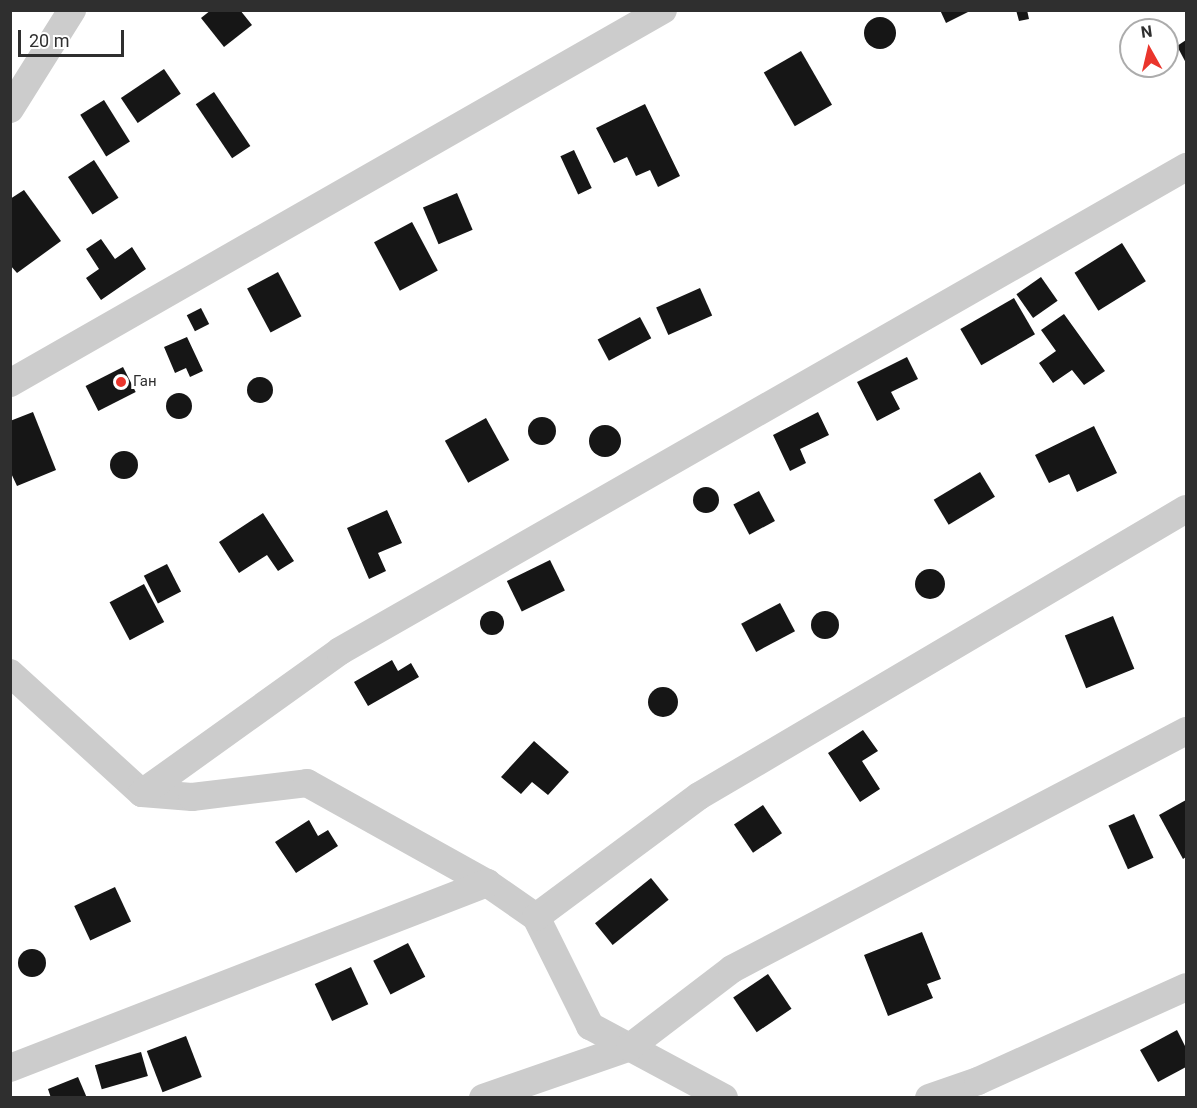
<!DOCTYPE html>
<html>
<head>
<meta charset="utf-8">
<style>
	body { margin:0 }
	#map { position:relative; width:1197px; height:1108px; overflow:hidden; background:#fff; font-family:Roboto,sans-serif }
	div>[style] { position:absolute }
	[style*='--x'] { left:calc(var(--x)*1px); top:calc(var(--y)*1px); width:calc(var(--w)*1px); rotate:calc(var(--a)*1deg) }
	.building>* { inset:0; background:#161616; transform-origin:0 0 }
	.round { border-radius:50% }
	.street>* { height:28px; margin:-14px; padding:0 14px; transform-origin:14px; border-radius:14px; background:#ccc }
	.dots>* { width:16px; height:16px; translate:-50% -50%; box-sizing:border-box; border:3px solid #fff; border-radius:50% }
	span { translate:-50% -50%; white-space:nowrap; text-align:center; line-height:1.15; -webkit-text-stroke:6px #fff; paint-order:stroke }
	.poi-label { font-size:15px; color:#2f2f2f }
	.left { translate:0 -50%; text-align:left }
	.frame { position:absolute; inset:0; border:12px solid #2f2f2f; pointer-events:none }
	.north { position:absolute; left:1119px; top:18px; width:60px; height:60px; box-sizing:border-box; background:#fff; border:2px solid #acacac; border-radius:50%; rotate:352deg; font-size:16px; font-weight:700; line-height:24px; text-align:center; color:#2f2f2f }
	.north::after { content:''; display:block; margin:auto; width:21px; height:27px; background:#ea352c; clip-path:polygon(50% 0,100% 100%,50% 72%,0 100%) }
	.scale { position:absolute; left:18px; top:30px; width:106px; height:27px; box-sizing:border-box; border:3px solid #2f2f2f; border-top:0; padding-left:8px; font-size:18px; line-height:21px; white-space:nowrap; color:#2f2f2f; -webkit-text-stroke:4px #fff; paint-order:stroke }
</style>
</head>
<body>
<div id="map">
	<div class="building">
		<i style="clip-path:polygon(211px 10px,240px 10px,252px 25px,224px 47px,201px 18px)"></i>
		<i style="clip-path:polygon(940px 10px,972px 10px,946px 23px)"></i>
		<i style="clip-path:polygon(1016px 10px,1027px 10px,1029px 19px,1019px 21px)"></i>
		<i class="round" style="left:864px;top:17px;width:32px;height:32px"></i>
		<i style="clip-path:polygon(1186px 40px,1186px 63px,1177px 46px)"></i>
		<i style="left:801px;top:51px;width:62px;height:43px;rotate:60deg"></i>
		<i style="left:164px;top:69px;width:30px;height:52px;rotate:56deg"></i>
		<i style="left:214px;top:92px;width:65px;height:22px;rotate:56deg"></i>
		<i style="left:104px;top:100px;width:49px;height:28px;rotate:58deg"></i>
		<i style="clip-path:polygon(645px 104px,680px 176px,658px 187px,650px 170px,636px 176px,627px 157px,614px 163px,596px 128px)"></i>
		<i style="left:574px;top:150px;width:42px;height:15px;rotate:65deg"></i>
		<i style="left:94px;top:160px;width:45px;height:31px;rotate:57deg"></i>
		<i style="clip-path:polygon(24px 190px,61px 241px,17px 273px,10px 265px,10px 199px)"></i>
		<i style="left:457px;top:193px;width:40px;height:37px;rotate:67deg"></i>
		<i style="left:412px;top:222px;width:55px;height:43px;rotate:62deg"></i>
		<i style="clip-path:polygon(101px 239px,115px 259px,132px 247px,146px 269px,101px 300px,86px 278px,99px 269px,86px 249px)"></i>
		<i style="left:1122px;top:243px;width:45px;height:56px;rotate:58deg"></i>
		<i style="left:278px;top:272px;width:50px;height:35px;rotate:62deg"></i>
		<i style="left:1041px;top:277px;width:29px;height:30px;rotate:55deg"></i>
		<i style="left:700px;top:288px;width:30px;height:48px;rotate:66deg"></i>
		<i style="left:1014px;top:298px;width:42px;height:62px;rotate:60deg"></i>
		<i style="left:201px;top:308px;width:18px;height:16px;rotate:63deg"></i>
		<i style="clip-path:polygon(1064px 314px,1105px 371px,1084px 385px,1072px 370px,1053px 383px,1039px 363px,1056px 351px,1041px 330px)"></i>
		<i style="left:640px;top:317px;width:24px;height:48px;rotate:62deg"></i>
		<i style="clip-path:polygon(187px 337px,203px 371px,190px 377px,186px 368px,175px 373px,164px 347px)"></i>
		<i style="clip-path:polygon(907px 357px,918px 379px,891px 392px,900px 409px,877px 421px,857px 382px)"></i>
		<i style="left:123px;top:367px;width:28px;height:42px;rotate:63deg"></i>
		<i class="round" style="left:247px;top:377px;width:26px;height:26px"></i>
		<i class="round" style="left:166px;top:393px;width:26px;height:26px"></i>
		<i style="clip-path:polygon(33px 412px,56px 470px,17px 486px,10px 471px,10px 421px)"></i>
		<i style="clip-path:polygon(818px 412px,829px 435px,800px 449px,806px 463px,790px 471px,773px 435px)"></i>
		<i class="round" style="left:528px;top:417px;width:28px;height:28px"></i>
		<i style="left:486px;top:418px;width:48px;height:47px;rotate:61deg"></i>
		<i class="round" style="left:589px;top:425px;width:32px;height:32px"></i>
		<i style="clip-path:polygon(1094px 426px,1117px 473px,1077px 492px,1069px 474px,1049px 483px,1035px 455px)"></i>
		<i class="round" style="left:110px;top:451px;width:28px;height:28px"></i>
		<i style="left:980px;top:472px;width:29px;height:54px;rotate:59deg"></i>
		<i class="round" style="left:693px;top:487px;width:26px;height:26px"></i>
		<i style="left:759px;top:491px;width:34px;height:29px;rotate:62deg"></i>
		<i style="clip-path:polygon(387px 510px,402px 543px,378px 553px,386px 571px,369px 579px,347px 528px)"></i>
		<i style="clip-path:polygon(263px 513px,294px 561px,278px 571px,267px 555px,239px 573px,219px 542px)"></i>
		<i style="left:550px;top:560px;width:34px;height:48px;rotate:64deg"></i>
		<i style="left:167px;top:564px;width:31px;height:26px;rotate:63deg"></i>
		<i class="round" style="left:915px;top:569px;width:30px;height:30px"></i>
		<i style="left:144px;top:584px;width:43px;height:39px;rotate:62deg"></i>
		<i style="left:780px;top:603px;width:32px;height:44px;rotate:62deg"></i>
		<i class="round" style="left:480px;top:611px;width:24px;height:24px"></i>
		<i class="round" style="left:811px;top:611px;width:28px;height:28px"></i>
		<i style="left:1113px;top:616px;width:57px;height:52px;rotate:68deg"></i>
		<i style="clip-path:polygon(392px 660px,398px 671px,411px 663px,419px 677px,368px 706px,354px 682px)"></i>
		<i class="round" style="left:648px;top:687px;width:30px;height:30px"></i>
		<i style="clip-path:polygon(863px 730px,878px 751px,862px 761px,880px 789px,860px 802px,828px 753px)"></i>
		<i style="clip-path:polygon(534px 741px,569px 772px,548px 795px,532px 782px,521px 794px,501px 777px)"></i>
		<i style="clip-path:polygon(1186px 800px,1186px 857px,1183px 859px,1159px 815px)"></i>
		<i style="left:763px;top:805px;width:34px;height:35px;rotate:56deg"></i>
		<i style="left:1134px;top:814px;width:48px;height:28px;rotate:66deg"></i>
		<i style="clip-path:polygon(309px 820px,318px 836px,328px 830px,338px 846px,296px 873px,275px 842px)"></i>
		<i style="left:651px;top:878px;width:28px;height:72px;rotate:51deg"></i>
		<i style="left:115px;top:887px;width:38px;height:45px;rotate:65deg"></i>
		<i style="clip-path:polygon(922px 932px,941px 979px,927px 984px,933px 998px,888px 1016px,864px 955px)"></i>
		<i style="left:408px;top:943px;width:38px;height:39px;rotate:63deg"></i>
		<i class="round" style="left:18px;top:949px;width:28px;height:28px"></i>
		<i style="left:351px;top:967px;width:41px;height:40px;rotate:65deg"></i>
		<i style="left:768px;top:974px;width:42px;height:42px;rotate:56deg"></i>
		<i style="clip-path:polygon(1177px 1030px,1186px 1048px,1186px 1067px,1158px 1082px,1140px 1050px)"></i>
		<i style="left:186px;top:1036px;width:44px;height:42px;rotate:69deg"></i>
		<i style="left:141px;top:1052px;width:25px;height:48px;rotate:74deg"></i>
		<i style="clip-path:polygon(78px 1077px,87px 1098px,51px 1098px,48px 1089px)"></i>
	</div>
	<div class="street">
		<i style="--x:10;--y:109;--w:117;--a:-57.9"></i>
		<i style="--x:10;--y:383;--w:752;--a:-29.74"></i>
		<i style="--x:10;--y:673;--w:178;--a:42.3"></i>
		<i style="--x:142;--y:793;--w:50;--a:4.6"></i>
		<i style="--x:192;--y:797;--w:116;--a:-6.9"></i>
		<i style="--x:307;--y:783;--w:206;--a:29.1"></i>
		<i style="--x:487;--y:883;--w:60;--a:34.8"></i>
		<i style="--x:536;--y:917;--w:122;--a:63.6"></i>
		<i style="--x:590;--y:1026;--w:152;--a:28.2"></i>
		<i style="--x:142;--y:793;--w:244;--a:-35.6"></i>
		<i style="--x:340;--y:651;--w:975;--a:-29.77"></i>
		<i style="--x:536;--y:917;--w:203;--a:-36.6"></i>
		<i style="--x:699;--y:796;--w:565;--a:-30.51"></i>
		<i style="--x:10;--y:1068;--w:512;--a:-21.2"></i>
		<i style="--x:483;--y:1098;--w:156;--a:-19.1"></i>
		<i style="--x:630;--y:1047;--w:128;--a:-37.4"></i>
		<i style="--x:732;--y:969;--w:513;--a:-27.66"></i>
		<i style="--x:929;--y:1098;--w:52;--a:-19.1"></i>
		<i style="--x:978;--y:1081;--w:228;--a:-24.3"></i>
	</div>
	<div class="dots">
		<i style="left:121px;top:382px;background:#ea352c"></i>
	</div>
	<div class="poi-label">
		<span class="left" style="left:133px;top:382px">Ган</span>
	</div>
	<div class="frame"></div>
	<div class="north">N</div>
	<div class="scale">20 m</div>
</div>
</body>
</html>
